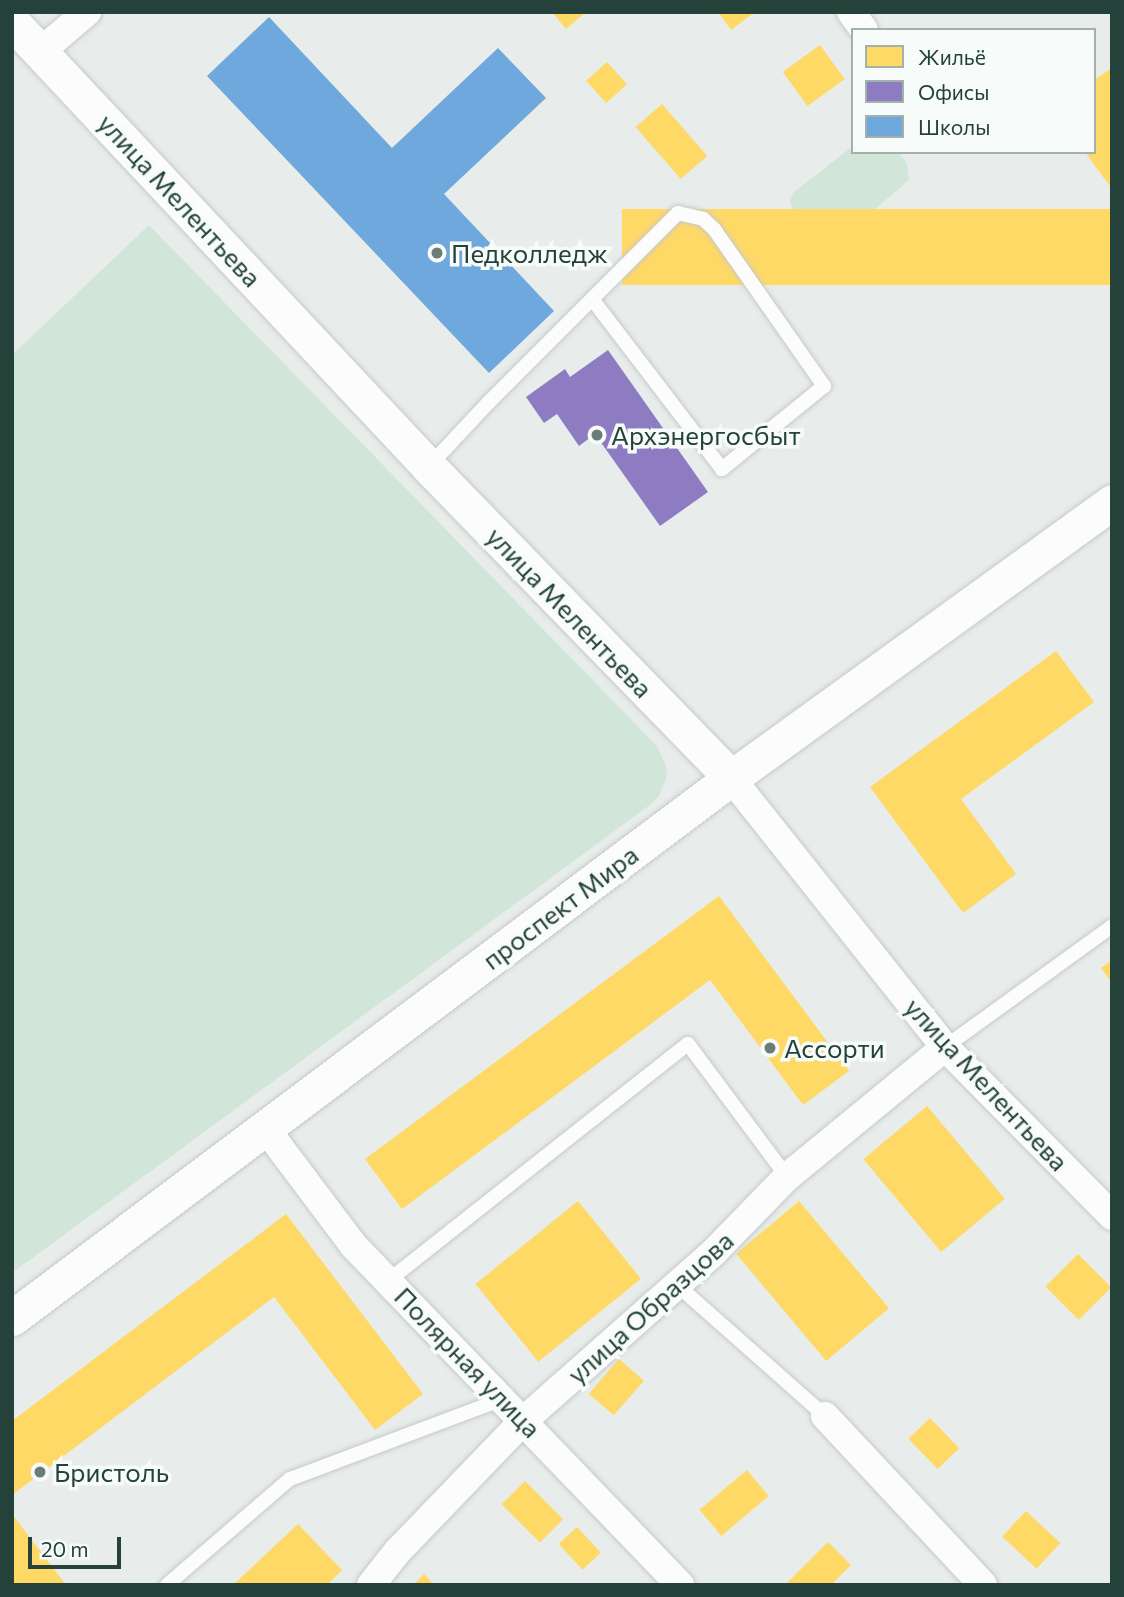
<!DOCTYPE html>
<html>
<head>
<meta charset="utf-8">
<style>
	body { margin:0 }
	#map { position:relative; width:1124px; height:1597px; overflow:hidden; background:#e8edeb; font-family:Commissioner,sans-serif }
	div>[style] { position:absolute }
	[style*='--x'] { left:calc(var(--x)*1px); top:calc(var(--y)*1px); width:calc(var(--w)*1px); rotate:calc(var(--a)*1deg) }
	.green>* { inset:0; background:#d1e6d8 }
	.homes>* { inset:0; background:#ffd966; transform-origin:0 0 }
	.offices>* { inset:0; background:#8e7cc3 }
	.schools>* { inset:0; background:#6fa8dc }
	.roads { filter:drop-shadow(0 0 2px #c5cac8) drop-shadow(0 0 2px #c5cac8) }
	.service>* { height:14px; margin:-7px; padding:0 7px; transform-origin:7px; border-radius:7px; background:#fcfcfc }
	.minor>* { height:28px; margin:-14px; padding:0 14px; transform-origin:14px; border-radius:14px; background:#fcfcfc }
	.tertiary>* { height:35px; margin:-17.5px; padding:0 17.5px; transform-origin:17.5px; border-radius:17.5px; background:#fcfcfc }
	.dots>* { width:19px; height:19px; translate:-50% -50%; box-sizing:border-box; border:4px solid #f7fbf9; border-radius:50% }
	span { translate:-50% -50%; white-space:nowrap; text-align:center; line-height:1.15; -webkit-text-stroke:7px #f7fbf9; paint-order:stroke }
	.street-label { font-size:26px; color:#24423a }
	.poi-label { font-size:26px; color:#24423a }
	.left { translate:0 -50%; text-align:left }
	.frame { position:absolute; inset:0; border:14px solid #24423a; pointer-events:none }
	.legend { position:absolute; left:851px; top:28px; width:245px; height:126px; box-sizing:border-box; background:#f7fbf9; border:2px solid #a3b1ad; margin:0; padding:9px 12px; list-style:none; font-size:21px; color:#24423a }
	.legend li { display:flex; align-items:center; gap:14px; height:35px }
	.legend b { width:35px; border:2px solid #a3b1ad }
	.scale { position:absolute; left:28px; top:1537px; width:93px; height:32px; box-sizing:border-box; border:4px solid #24423a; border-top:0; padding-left:9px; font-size:21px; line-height:24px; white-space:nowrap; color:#24423a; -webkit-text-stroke:5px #f7fbf9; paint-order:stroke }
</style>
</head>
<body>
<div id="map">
	<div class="green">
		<i style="clip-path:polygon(853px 146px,853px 152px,898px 152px,907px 163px,909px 180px,834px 244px,821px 244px,793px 211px,790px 200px,794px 192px)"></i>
		<i style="clip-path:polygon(149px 225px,656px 745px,666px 765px,667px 776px,659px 796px,650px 805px,12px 1273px,12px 355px)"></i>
	</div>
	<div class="homes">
		<i style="clip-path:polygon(552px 12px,586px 12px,566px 29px)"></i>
		<i style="clip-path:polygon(718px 12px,755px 12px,731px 30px)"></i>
		<i style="left:820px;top:45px;width:42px;height:46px;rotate:54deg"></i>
		<i style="left:607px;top:62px;width:30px;height:28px;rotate:48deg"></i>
		<i style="clip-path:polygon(1112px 68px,1112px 189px,1085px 152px,1094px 152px,1094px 80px)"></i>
		<i style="left:662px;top:104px;width:69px;height:35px;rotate:49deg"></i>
		<i style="left:1112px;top:209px;width:76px;height:490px;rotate:90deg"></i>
		<i style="clip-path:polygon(1056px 651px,1094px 702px,961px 799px,1016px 874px,963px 913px,870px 787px)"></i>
		<i style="clip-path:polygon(719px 896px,849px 1071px,803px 1105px,710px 980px,402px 1209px,365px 1159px)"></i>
		<i style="clip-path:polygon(1112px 960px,1112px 983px,1101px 968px)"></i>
		<i style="left:927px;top:1106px;width:121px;height:83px;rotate:50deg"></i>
		<i style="left:578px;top:1201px;width:100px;height:132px;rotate:51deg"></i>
		<i style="left:799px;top:1201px;width:140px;height:82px;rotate:50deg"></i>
		<i style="clip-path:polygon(286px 1214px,423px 1394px,375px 1430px,274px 1297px,12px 1495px,12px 1421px)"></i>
		<i style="left:1078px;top:1254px;width:47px;height:46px;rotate:45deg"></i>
		<i style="left:619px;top:1359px;width:33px;height:46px;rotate:41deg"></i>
		<i style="left:930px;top:1418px;width:42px;height:30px;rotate:46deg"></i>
		<i style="left:747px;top:1470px;width:34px;height:62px;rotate:50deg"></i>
		<i style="left:525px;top:1481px;width:54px;height:33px;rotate:45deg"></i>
		<i style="left:1026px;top:1511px;width:47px;height:35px;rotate:43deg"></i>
		<i style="clip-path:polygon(12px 1514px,66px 1585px,12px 1585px)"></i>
		<i style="clip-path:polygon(298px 1524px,342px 1570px,327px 1585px,233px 1585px)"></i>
		<i style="left:577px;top:1527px;width:35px;height:25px;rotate:47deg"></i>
		<i style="clip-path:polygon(828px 1542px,851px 1565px,831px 1585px,785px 1585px)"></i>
		<i style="clip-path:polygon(424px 1574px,434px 1585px,413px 1585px)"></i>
	</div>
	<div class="offices">
		<i style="clip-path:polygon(608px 350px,708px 492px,660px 526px,595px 434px,579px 446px,557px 414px,544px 423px,526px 397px,565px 369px,570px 377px)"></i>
	</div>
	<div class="schools">
		<i style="clip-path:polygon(269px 17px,392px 148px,498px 48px,546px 98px,444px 194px,554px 311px,489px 373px,207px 76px)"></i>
	</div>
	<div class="roads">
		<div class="service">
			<i style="--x:429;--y:466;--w:86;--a:-46.9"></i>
			<i style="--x:488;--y:403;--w:269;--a:-45"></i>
			<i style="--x:678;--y:213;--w:26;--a:13"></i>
			<i style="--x:703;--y:219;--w:15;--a:42"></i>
			<i style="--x:714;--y:229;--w:192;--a:55"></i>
			<i style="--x:824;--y:386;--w:132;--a:140.9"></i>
			<i style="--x:722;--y:469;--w:214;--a:-127.4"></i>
			<i style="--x:945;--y:1047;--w:206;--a:-35.9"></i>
			<i style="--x:389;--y:1280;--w:381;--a:-38.3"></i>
			<i style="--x:688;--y:1044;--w:166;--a:53.3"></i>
			<i style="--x:677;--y:1285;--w:198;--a:41.5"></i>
			<i style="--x:167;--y:1585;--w:162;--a:-40.8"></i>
			<i style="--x:290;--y:1479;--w:228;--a:-20.6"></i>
		</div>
		<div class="minor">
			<i style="--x:851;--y:12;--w:22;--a:54"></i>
			<i style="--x:40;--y:52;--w:62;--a:-40.4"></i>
			<i style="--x:731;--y:778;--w:344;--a:51.5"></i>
			<i style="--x:945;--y:1047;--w:238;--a:45.3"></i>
			<i style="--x:266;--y:1129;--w:145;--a:53.1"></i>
			<i style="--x:353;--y:1245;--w:472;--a:46.1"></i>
			<i style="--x:825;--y:1416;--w:231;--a:46.9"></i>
			<i style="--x:371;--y:1585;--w:42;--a:-51.8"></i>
			<i style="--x:397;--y:1552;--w:182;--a:-46.1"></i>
			<i style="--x:523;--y:1421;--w:254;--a:-41.5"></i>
			<i style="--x:713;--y:1253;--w:106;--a:-45.8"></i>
			<i style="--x:787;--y:1177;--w:205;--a:-39.4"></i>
		</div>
		<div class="tertiary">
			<i style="--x:12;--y:22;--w:608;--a:46.86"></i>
			<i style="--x:428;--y:466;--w:435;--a:45.8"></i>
			<i style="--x:12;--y:1318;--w:899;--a:-36.91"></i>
			<i style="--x:731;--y:778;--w:470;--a:-35.9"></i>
		</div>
	</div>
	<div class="dots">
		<i style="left:437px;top:253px;background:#697e78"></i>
		<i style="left:597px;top:435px;background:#697e78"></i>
		<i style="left:770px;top:1048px;background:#697e78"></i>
		<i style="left:40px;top:1472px;background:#697e78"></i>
	</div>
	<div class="street-label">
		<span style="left:180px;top:200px;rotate:47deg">улица Мелентьева</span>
		<span style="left:570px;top:612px;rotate:46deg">улица Мелентьева</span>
		<span style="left:560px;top:907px;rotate:-37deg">проспект Мира</span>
		<span style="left:987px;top:1084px;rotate:47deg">улица Мелентьева</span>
		<span style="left:650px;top:1307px;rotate:-42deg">улица Образцова</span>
		<span style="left:468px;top:1362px;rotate:46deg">Полярная улица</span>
	</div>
	<div class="poi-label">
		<span class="left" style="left:451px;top:253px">Педколледж</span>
		<span class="left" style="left:611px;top:435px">Архэнергосбыт</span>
		<span class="left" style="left:784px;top:1048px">Ассорти</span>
		<span class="left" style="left:54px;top:1472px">Бристоль</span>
	</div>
	<div class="frame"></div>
	<ul class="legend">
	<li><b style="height:19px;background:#ffd966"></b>Жильё</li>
	<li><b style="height:19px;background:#8e7cc3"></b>Офисы</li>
	<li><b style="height:19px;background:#6fa8dc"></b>Школы</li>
	</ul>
	<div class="scale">20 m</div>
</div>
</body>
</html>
